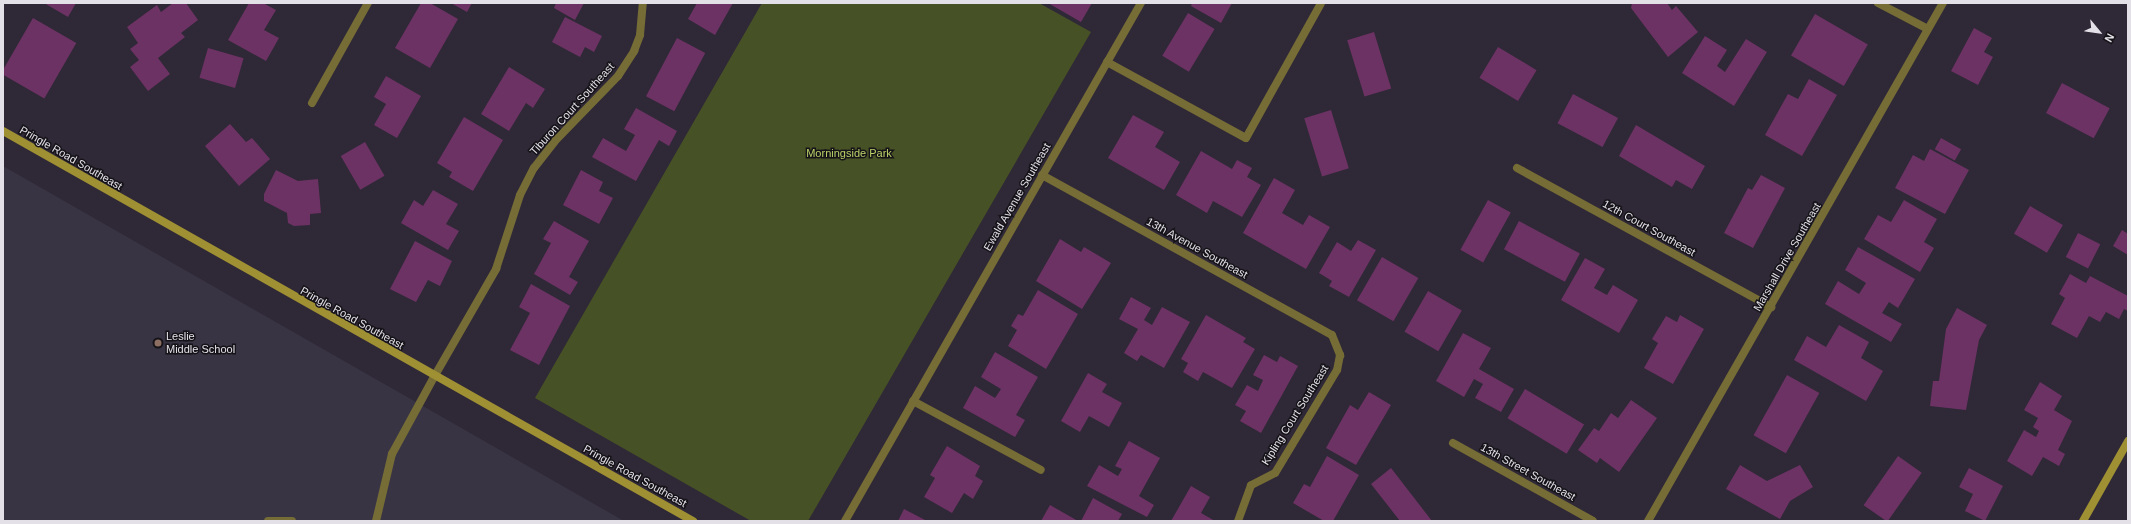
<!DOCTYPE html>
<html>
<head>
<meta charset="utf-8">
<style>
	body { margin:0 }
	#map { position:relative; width:2131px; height:524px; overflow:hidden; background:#2f2836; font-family:Helvetica,sans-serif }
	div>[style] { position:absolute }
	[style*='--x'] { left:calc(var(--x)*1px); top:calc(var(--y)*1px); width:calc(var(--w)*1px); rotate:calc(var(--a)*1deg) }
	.education>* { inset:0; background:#383444 }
	.green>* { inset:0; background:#475126 }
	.building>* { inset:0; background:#6c3264; transform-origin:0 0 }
	.lane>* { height:8px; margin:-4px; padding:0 4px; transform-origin:4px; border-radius:4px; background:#756c36 }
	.street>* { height:8px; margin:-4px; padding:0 4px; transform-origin:4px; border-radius:4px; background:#756c36 }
	.secondary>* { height:8px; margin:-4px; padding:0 4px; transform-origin:4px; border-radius:4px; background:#9e9033 }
	.dots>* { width:11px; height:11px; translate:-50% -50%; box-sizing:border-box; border:2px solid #151318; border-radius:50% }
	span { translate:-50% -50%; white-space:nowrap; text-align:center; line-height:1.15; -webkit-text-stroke:3px #151318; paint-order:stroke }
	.street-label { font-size:11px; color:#e4e0e8 }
	.park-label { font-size:11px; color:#bad267 }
	.poi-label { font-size:11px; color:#e4e0e8 }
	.left { translate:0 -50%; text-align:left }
	.frame { position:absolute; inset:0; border:4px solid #e4e0e8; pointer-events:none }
	.north { position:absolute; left:2079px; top:12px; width:40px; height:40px; -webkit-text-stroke:3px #151318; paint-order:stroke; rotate:119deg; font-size:11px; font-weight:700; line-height:16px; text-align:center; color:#e4e0e8 }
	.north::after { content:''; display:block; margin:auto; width:14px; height:18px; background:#e4e0e8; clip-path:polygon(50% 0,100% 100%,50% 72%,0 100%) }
</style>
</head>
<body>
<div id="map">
	<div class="education">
		<i style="clip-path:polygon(3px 166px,624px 521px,3px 521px)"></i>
	</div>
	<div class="green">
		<i style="clip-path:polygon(762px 3px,1039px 3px,1091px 32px,808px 521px,751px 521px,535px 398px)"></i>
	</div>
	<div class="building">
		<i style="clip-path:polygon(44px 3px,76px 3px,68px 17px)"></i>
		<i style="clip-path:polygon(173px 3px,186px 3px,198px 20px,181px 33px,185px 37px,158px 58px,170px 74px,148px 91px,130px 67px,139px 60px,130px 49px,138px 43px,127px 27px,157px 5px,161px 12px)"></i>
		<i style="clip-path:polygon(249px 3px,263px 3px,276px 10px,264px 30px,279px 38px,266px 61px,228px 40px)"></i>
		<i style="clip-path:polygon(421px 3px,430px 3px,458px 19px,430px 68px,395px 48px)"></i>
		<i style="clip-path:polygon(451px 3px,472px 3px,467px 12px)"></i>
		<i style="clip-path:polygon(556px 3px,584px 3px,575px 20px,554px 8px)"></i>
		<i style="clip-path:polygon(697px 3px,733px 3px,715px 35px,688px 19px)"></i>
		<i style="clip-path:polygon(1048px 3px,1092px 3px,1081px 22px)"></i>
		<i style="clip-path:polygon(1192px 3px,1232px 3px,1221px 23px,1191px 6px)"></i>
		<i style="clip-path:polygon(1632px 3px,1667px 3px,1672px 10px,1676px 6px,1698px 32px,1668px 57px,1631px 8px)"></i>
		<i style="left:1188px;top:13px;width:31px;height:50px;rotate:31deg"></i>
		<i style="left:1815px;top:14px;width:61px;height:48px;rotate:30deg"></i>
		<i style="clip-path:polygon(565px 17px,602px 36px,594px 52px,585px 47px,580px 57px,552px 42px)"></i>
		<i style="left:33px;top:18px;width:50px;height:64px;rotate:30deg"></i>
		<i style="clip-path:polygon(1974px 28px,1992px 38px,1984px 52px,1993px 57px,1978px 85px,1951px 71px)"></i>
		<i style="left:1374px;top:32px;width:59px;height:28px;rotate:73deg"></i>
		<i style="clip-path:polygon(1705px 36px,1727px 50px,1717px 66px,1725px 72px,1746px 39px,1767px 52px,1734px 106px,1682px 73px)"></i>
		<i style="left:677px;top:38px;width:32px;height:66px;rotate:28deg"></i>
		<i style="left:1498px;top:47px;width:45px;height:36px;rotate:31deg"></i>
		<i style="left:208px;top:48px;width:37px;height:31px;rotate:16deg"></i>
		<i style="clip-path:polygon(509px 67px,545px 89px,533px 108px,526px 103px,509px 131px,481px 114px)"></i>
		<i style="clip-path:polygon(386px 76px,421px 96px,397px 138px,374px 125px,386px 104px,374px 97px)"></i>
		<i style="clip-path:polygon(1809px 79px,1837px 95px,1802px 156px,1765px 135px,1788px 94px,1798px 99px)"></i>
		<i style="left:2062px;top:83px;width:54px;height:34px;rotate:28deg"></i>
		<i style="left:1573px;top:94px;width:51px;height:33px;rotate:28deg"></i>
		<i style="clip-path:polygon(636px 108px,677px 131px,669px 146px,659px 140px,636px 181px,592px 157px,603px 138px,626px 151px,635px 135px,624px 129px)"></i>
		<i style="left:1331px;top:110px;width:61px;height:28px;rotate:73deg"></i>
		<i style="clip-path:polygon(1133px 115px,1164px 132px,1155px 147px,1180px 162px,1164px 190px,1108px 158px)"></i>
		<i style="clip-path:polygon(464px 117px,503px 140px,473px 191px,449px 177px,452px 172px,437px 163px)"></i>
		<i style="clip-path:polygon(230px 124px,246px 142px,252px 138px,270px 159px,239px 186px,205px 146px)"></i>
		<i style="clip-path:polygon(1636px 125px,1705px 166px,1692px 189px,1676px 180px,1672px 187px,1619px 156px)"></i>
		<i style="left:1941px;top:138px;width:23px;height:13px;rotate:29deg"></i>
		<i style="left:365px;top:142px;width:39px;height:28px;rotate:60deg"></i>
		<i style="clip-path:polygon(1930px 149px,1969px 170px,1945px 214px,1895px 188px,1913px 155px,1924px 161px)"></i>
		<i style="clip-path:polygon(1201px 151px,1232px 169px,1237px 160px,1252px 168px,1247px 177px,1261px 185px,1242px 217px,1213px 201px,1207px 213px,1176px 195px)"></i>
		<i style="clip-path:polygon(276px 170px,298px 181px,318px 179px,321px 213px,310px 214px,310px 225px,294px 226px,288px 223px,287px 213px,264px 201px,264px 194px)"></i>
		<i style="clip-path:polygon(581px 170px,603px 182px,599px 191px,613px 198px,599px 224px,563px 205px)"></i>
		<i style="clip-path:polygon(1761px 175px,1785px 188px,1753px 248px,1724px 233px,1748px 188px,1752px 190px)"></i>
		<i style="clip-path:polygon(1274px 178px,1295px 190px,1282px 213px,1303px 225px,1309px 215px,1330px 227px,1306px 269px,1243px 233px)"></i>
		<i style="clip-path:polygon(433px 190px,458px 204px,446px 224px,459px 231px,448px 250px,401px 223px,414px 200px,423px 206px)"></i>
		<i style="left:1488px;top:200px;width:26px;height:57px;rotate:29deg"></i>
		<i style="clip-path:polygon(1904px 200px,1937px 219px,1924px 242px,1934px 248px,1920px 272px,1864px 239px,1878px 215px,1891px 222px)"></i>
		<i style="left:2030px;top:206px;width:38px;height:32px;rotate:30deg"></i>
		<i style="clip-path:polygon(554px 221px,589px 241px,569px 277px,578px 282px,570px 295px,534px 274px,551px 243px,543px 239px)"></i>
		<i style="left:1519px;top:221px;width:69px;height:32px;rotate:28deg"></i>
		<i style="clip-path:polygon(2122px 230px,2128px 234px,2128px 255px,2113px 246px)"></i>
		<i style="left:2078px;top:233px;width:25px;height:27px;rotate:27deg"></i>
		<i style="clip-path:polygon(1060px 239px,1081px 252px,1084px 247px,1111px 263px,1082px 309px,1036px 281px)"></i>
		<i style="clip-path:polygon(1358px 240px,1376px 250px,1349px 297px,1329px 286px,1332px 281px,1319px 273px,1337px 242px,1351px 251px)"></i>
		<i style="clip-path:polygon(415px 241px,452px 261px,440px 286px,428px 280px,416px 302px,390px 289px)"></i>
		<i style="clip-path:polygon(1858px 247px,1915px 279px,1898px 308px,1889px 302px,1882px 313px,1902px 324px,1891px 342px,1825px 304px,1838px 281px,1859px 294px,1866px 283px,1845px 270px)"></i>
		<i style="left:1382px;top:257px;width:42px;height:50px;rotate:30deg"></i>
		<i style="clip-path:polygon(1585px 258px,1605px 269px,1594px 288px,1607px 295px,1613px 285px,1638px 300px,1619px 333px,1561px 300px)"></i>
		<i style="clip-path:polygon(2070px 274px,2086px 283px,2090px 276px,2128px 296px,2128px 311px,2124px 309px,2119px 319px,2106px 312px,2100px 322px,2089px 316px,2077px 338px,2051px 324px,2065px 298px,2059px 294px)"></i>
		<i style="clip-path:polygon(531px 284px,570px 306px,539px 365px,510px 350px,530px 313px,519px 307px)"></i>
		<i style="clip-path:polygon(1038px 290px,1078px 314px,1046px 369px,1008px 346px,1017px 330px,1011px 326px,1018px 314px,1023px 316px)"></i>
		<i style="left:1428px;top:291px;width:39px;height:47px;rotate:30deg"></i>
		<i style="clip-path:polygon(1131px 297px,1151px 308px,1144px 320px,1152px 325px,1162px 307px,1190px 322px,1164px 368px,1141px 355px,1137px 361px,1124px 353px,1138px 329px,1119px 319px)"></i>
		<i style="clip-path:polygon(1957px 308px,1987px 325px,1979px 340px,1966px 410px,1930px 406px,1933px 381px,1939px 381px,1946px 329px)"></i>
		<i style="clip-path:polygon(1206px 315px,1246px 338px,1243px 342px,1255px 349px,1232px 388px,1203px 372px,1198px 381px,1183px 372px,1188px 363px,1181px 359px)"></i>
		<i style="clip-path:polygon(1680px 315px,1704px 329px,1673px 384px,1644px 368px,1658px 343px,1652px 339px,1666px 316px,1677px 322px)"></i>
		<i style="clip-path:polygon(1839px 325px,1869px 342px,1861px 358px,1883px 371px,1866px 401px,1794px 360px,1807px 336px,1826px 347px)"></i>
		<i style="clip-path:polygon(1463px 333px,1491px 348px,1479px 369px,1514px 389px,1501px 412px,1475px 398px,1483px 384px,1474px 379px,1464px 397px,1436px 381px)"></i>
		<i style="clip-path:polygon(995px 352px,1038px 377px,1016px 415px,1025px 420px,1015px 437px,963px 408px,975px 386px,995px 398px,1001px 389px,981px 377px)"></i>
		<i style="clip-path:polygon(1264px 355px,1277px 362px,1280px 356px,1298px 366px,1261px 433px,1240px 421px,1246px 411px,1235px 405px,1247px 385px,1258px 391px,1263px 380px,1253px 375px)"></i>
		<i style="clip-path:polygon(1088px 373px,1107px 384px,1102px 392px,1122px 403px,1109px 427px,1089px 416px,1080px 432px,1061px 421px)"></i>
		<i style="left:1787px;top:375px;width:37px;height:69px;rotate:29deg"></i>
		<i style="clip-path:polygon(2040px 382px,2062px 396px,2054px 410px,2072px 421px,2058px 450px,2065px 454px,2059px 466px,2043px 457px,2032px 476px,2007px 461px,2024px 430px,2036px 437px,2039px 431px,2033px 427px,2038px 418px,2024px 410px)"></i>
		<i style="left:1525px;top:389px;width:69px;height:34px;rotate:31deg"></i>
		<i style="clip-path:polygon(1369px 392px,1391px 405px,1356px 465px,1326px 448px,1350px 405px,1358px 410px)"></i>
		<i style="clip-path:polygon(1631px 400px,1657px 418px,1619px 472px,1600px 458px,1597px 463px,1578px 450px,1594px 428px,1599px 431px,1611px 413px,1618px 418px)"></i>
		<i style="clip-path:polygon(1129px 441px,1160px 458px,1139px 496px,1154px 505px,1147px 517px,1087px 486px,1099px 465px,1118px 476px,1122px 469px,1115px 466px)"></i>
		<i style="clip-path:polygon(947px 446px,980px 466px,975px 476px,983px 481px,973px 499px,964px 493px,952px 513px,924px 497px,935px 478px,930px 475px)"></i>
		<i style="clip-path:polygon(1327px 456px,1359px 475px,1333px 521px,1324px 521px,1293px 503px,1304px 484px,1310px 487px)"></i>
		<i style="left:1898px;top:456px;width:29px;height:60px;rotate:35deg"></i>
		<i style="clip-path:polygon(1740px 465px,1767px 481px,1800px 465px,1813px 487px,1790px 501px,1780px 519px,1726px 489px)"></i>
		<i style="clip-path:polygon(1391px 468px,1432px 521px,1400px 521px,1371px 484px)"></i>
		<i style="clip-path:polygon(1969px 468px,2003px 486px,1985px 521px,1965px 511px,1973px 494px,1959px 487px)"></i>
		<i style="clip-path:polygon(1191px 486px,1210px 497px,1201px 513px,1215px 521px,1171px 521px)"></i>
		<i style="clip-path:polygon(1093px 498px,1122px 514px,1118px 521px,1081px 521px)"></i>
		<i style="clip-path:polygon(1050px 505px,1078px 521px,1041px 521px)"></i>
		<i style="clip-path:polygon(904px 509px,927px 521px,898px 521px)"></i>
	</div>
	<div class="lane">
		<i style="--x:1107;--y:62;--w:158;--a:28.7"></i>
		<i style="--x:1246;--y:138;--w:154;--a:-60.9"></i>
		<i style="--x:268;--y:521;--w:24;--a:0"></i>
		<i style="--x:376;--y:521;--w:69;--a:-76.6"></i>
		<i style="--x:392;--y:454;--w:88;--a:-61.4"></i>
		<i style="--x:1238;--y:521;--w:38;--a:-70"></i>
	</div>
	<div class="street">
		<i style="--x:1878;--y:3;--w:56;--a:27.5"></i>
		<i style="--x:312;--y:103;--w:115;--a:-60.8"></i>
		<i style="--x:1517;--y:168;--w:290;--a:28.7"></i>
		<i style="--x:1042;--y:175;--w:331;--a:28.9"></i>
		<i style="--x:1332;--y:335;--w:22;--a:68"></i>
		<i style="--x:1340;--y:355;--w:15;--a:101"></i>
		<i style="--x:1337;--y:370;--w:120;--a:121"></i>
		<i style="--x:1275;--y:473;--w:27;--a:153"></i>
		<i style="--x:434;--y:377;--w:125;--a:-60.1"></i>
		<i style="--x:496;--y:269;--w:78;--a:-72"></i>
		<i style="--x:520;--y:195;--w:30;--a:-63"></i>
		<i style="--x:534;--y:168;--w:33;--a:-52"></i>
		<i style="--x:554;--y:142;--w:92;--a:-45.9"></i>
		<i style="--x:618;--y:76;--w:30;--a:-57"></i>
		<i style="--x:634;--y:51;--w:17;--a:-69"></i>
		<i style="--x:640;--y:35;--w:32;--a:-85"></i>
		<i style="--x:913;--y:401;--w:145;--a:28.3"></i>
		<i style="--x:1453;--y:443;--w:160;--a:29.1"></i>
		<i style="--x:845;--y:521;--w:597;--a:-60.26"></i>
		<i style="--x:1648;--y:521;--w:596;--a:-60.34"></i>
	</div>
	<div class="secondary">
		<i style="--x:3;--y:131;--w:793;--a:29.48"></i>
		<i style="--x:2083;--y:521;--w:92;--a:-60.6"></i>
	</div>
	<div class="dots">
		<i style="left:158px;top:343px;background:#8d6e63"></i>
	</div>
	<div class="street-label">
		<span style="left:572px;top:109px;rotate:-48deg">Tiburon Court Southeast</span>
		<span style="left:71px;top:158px;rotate:30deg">Pringle Road Southeast</span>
		<span style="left:1017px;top:197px;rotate:-60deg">Ewald Avenue Southeast</span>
		<span style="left:1649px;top:228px;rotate:29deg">12th Court Southeast</span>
		<span style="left:1197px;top:248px;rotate:29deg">13th Avenue Southeast</span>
		<span style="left:1787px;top:257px;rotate:-60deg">Marshall Drive Southeast</span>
		<span style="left:352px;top:318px;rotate:29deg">Pringle Road Southeast</span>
		<span style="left:1295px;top:415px;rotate:-58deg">Kipling Court Southeast</span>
		<span style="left:1528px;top:472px;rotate:29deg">13th Street Southeast</span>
		<span style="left:635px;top:476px;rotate:29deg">Pringle Road Southeast</span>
	</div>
	<div class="park-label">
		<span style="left:849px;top:153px">Morningside Park</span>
	</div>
	<div class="poi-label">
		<span class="left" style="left:166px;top:343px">Leslie<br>Middle School</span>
	</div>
	<div class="frame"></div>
	<div class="north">N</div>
</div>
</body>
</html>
